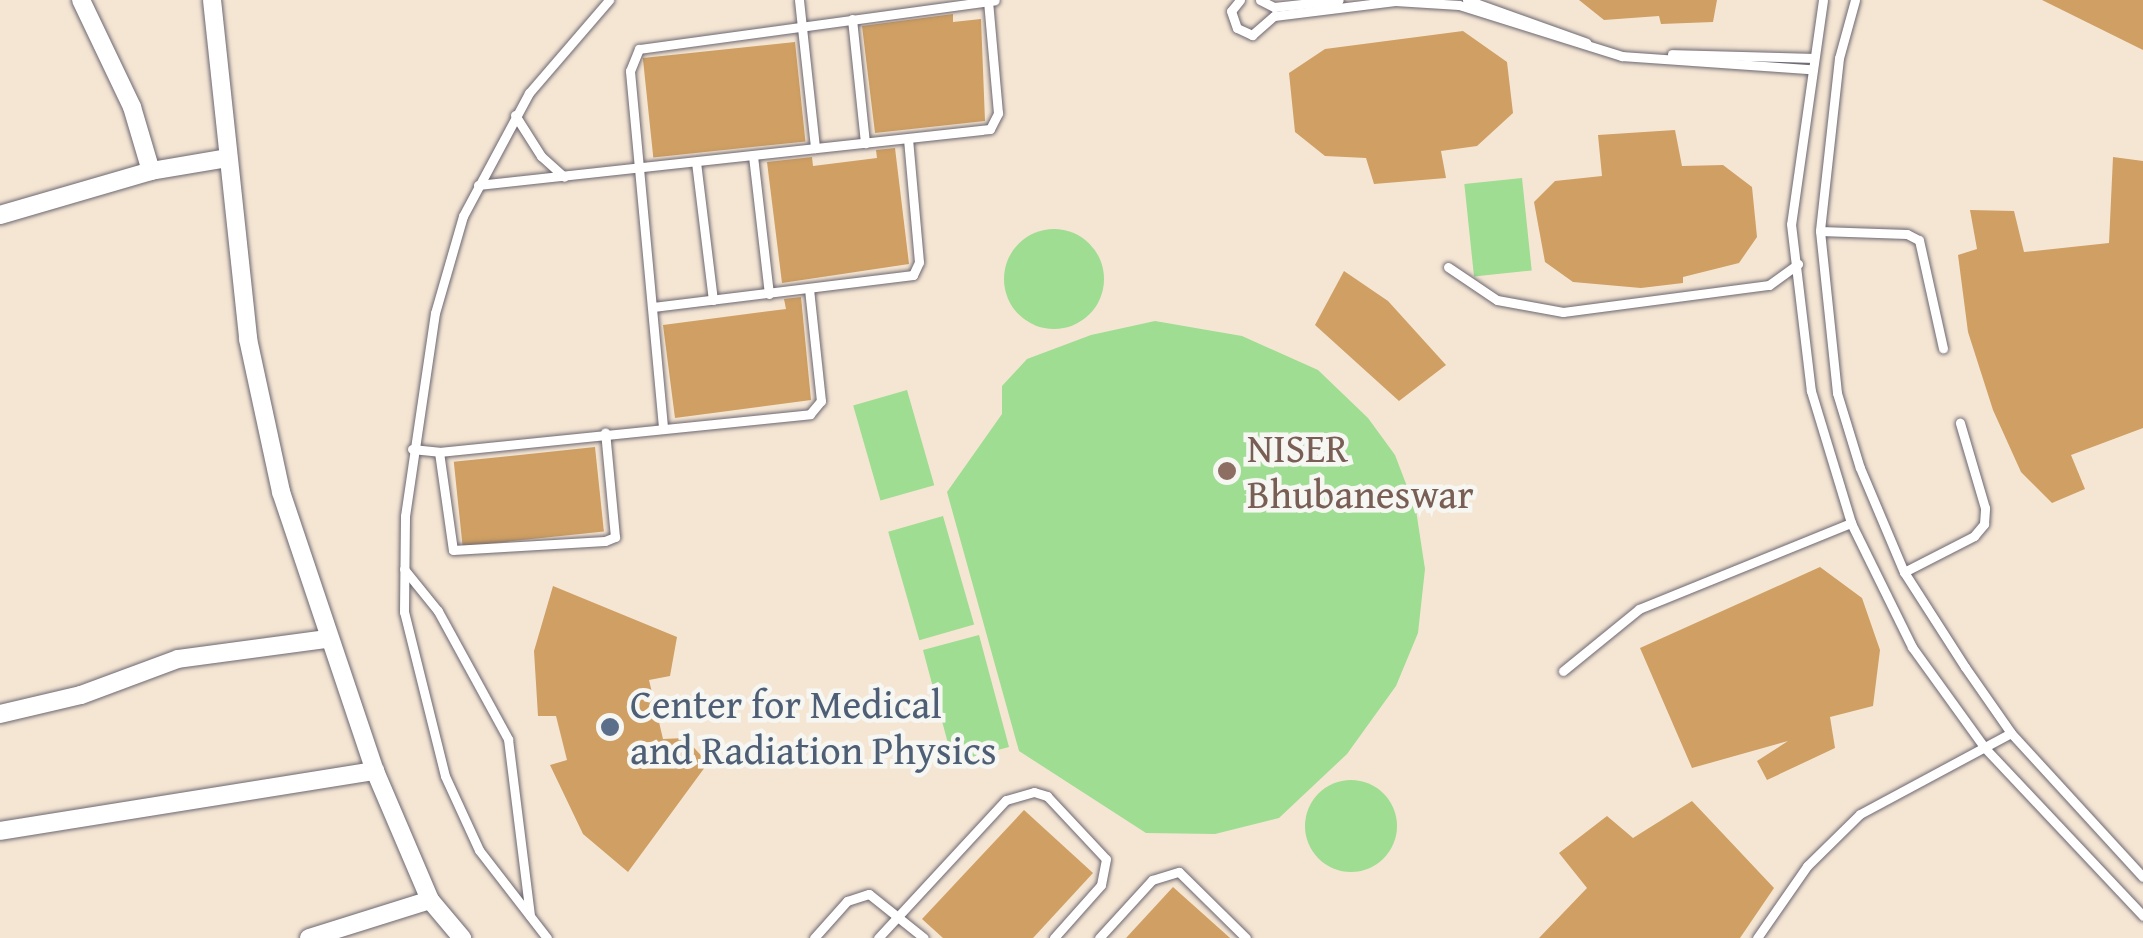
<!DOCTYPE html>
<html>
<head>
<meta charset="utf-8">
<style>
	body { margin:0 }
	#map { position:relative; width:2143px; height:938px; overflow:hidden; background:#f5e6d4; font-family:"Gentium Book Plus",serif }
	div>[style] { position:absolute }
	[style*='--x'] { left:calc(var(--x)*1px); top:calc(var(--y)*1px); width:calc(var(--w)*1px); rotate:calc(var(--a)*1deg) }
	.green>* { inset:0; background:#9edd92; transform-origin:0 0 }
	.round { border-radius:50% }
	.building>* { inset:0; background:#cf9f63; transform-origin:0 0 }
	.roads { filter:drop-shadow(0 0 2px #6c6771) drop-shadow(0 0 2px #6c6771) }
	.lane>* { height:9px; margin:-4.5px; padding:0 4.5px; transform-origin:4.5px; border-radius:4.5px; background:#fff }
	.street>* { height:18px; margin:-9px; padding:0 9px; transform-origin:9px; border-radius:9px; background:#fff }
	.dots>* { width:28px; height:28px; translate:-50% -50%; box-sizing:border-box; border:5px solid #f6f6f2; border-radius:50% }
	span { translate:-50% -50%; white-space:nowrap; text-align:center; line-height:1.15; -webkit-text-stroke:9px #f6f6f2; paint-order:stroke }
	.education-label { font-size:40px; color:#785e54 }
	.left { translate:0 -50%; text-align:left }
	.service-label { font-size:40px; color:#4e5e75 }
</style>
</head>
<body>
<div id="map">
	<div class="green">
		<i style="left:1522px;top:178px;width:93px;height:58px;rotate:84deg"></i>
		<i class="round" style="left:1004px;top:229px;width:100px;height:100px"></i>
		<i style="clip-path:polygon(1155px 321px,1242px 336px,1318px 370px,1368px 418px,1395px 455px,1416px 510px,1425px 569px,1418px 633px,1396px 686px,1347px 754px,1279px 818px,1215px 834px,1146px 833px,1019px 751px,947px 492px,1002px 414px,1002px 386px,1027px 359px,1091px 335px)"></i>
		<i style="left:907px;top:390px;width:99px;height:56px;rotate:74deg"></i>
		<i style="left:943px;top:516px;width:113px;height:57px;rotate:74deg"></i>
		<i style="left:979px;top:635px;width:116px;height:58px;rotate:75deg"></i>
		<i class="round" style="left:1305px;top:780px;width:92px;height:92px"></i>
	</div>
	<div class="building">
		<i style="clip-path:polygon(1579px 0,1717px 0,1713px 22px,1661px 24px,1659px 16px,1604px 20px)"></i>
		<i style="clip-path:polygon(2042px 0,2143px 0,2143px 50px)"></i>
		<i style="clip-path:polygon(953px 14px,953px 22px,981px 19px,985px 121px,875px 133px,862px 26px)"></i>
		<i style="clip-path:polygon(1463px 31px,1507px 62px,1513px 113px,1477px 146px,1441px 151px,1446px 178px,1374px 184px,1366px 158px,1325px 156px,1295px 132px,1289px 73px,1325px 49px)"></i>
		<i style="left:795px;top:42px;width:100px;height:153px;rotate:84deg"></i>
		<i style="clip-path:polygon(1675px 130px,1682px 166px,1723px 165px,1752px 187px,1757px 237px,1739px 263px,1683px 277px,1683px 283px,1641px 288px,1573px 282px,1545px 262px,1534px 202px,1555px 181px,1602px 176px,1598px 135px)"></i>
		<i style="clip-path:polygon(895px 148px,909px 264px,782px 283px,767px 162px,812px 157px,813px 166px,877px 158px,876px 150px)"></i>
		<i style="clip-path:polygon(2113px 157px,2143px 161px,2143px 428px,2071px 455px,2085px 489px,2052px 503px,2021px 472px,1993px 410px,1968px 332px,1958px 255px,1977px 249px,1970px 210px,2014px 211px,2024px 252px,2109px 243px)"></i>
		<i style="clip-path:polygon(1344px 271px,1388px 301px,1446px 365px,1399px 401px,1315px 325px)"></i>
		<i style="clip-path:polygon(801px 297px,811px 400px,675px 418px,663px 325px,786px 309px,784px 299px)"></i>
		<i style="left:595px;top:447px;width:85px;height:142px;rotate:84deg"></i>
		<i style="clip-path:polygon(1820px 567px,1862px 598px,1880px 650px,1873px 706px,1830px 717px,1835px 748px,1767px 780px,1757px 761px,1788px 741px,1692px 768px,1640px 648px)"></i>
		<i style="clip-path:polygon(553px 586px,677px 637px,670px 676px,649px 680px,663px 739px,685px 738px,708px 763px,628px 872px,583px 834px,550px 765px,567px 760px,556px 716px,538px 716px,534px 651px)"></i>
		<i style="clip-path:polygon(1692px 801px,1774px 888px,1740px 938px,1539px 938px,1587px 888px,1559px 853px,1607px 816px,1633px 838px)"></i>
		<i style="clip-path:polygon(1024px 810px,1093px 873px,1033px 938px,943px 938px,922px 919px)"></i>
		<i style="clip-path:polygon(1173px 887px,1230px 938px,1126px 938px)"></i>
	</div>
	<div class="roads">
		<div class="lane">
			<i style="--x:799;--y:0;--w:149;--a:83.8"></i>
			<i style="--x:1240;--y:0;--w:14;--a:129"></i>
			<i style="--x:1231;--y:11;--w:18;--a:71"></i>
			<i style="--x:1237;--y:28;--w:17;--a:25"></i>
			<i style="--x:1252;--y:35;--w:29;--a:-41"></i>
			<i style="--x:1274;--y:16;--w:122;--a:-7.1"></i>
			<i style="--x:1395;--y:1;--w:64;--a:3.6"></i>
			<i style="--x:1459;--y:5;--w:171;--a:17.4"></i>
			<i style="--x:1622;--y:56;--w:188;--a:4"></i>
			<i style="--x:1260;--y:0;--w:16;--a:27"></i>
			<i style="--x:1274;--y:7;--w:65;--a:-6.1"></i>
			<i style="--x:1467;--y:0;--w:127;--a:19.7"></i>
			<i style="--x:1823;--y:0;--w:226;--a:98.1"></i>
			<i style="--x:1791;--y:224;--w:168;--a:83.2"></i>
			<i style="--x:1811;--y:391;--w:138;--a:73.1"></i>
			<i style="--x:1851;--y:523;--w:138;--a:63.8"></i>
			<i style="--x:1912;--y:647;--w:123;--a:54.2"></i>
			<i style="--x:1984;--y:747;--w:232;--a:46.7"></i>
			<i style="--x:1855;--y:0;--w:60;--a:105.4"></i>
			<i style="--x:1839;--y:58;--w:174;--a:96.3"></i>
			<i style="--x:1820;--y:231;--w:163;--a:84"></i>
			<i style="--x:1837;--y:393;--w:78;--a:73"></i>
			<i style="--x:1860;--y:468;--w:113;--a:67.1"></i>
			<i style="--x:1904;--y:572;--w:113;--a:57.3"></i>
			<i style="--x:1965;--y:667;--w:80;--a:55.1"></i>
			<i style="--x:2011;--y:733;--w:195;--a:47.5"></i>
			<i style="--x:852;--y:19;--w:125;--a:84"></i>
			<i style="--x:1672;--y:54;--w:139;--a:1.6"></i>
			<i style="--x:515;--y:115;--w:49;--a:57.6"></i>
			<i style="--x:541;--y:156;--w:31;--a:42"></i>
			<i style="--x:753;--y:156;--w:139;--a:83.4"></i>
			<i style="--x:696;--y:162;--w:139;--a:83"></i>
			<i style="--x:478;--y:185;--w:515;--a:-6.24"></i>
			<i style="--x:990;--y:129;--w:18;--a:-63"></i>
			<i style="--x:998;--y:113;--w:113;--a:-95.1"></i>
			<i style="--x:1820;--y:231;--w:87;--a:2"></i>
			<i style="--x:1907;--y:234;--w:13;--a:27"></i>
			<i style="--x:1919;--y:240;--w:111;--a:77.5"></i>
			<i style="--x:1448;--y:267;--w:59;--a:34"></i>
			<i style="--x:1497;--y:300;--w:67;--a:10.3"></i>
			<i style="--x:1563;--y:312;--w:208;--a:-7.5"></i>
			<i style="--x:1769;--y:285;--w:36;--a:-36"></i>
			<i style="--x:653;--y:307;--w:262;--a:-7"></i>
			<i style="--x:913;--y:275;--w:14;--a:-65"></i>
			<i style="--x:919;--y:262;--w:124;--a:-95.1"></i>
			<i style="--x:663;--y:427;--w:358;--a:-95.3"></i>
			<i style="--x:630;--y:71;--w:24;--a:-68"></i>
			<i style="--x:639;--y:49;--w:359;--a:-7.8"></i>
			<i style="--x:412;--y:449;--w:27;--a:6"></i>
			<i style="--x:439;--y:452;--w:373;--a:-5.8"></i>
			<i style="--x:810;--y:414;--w:17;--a:-50"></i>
			<i style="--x:821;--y:401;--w:113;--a:-96.1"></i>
			<i style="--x:439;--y:452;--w:99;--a:81.9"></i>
			<i style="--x:453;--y:550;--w:152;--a:-3.4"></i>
			<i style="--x:605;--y:541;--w:11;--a:-22"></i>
			<i style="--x:615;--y:537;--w:105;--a:-95.4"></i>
			<i style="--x:404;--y:569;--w:54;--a:51"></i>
			<i style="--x:438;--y:611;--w:146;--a:61.3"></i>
			<i style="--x:508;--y:739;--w:178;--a:82.9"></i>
			<i style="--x:1904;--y:572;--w:79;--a:-27.2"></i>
			<i style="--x:1974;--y:536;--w:16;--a:-50"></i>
			<i style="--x:1984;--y:524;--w:16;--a:-86"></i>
			<i style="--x:1985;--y:508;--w:89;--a:-106.4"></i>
			<i style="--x:1563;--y:671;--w:98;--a:-39.2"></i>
			<i style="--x:1639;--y:609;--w:229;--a:-22.1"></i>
			<i style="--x:547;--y:938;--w:111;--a:-127.7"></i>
			<i style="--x:479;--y:850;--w:81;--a:-114.7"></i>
			<i style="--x:445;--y:776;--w:169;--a:-104"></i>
			<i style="--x:404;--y:612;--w:96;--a:-89.4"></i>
			<i style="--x:405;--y:516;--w:205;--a:-81.6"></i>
			<i style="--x:435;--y:313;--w:101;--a:-73.9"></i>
			<i style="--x:463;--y:216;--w:140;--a:-61.8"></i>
			<i style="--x:529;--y:93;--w:123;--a:-49.3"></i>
			<i style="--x:814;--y:938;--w:50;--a:-48.3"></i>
			<i style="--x:847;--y:901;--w:23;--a:-18"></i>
			<i style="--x:869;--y:894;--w:70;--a:38.7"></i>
			<i style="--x:878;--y:938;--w:188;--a:-47.2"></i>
			<i style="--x:1006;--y:800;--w:29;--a:-16"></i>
			<i style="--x:1034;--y:792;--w:14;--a:17"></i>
			<i style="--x:1047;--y:796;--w:86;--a:46.9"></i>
			<i style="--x:1106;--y:859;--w:26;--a:101"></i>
			<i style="--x:1101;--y:885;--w:71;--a:131.6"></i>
			<i style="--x:1099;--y:938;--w:79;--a:-47.6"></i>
			<i style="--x:1152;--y:880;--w:28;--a:-17"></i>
			<i style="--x:1179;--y:872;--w:94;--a:44.6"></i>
			<i style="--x:1757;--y:938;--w:88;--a:-55.2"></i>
			<i style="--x:1807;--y:866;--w:74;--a:-44.5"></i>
			<i style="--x:1860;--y:814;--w:171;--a:-28.2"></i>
		</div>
		<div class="street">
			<i style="--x:81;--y:0;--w:119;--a:64.5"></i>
			<i style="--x:132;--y:107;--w:67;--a:73.5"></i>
			<i style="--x:212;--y:0;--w:341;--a:83.9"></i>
			<i style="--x:248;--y:339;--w:157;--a:77.8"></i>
			<i style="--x:281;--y:492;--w:294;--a:71.4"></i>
			<i style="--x:375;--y:771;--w:140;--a:66.9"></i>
			<i style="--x:430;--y:900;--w:50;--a:49.9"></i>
			<i style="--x:0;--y:215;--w:157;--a:-16.2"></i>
			<i style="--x:151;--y:171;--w:77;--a:-9.7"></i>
			<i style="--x:0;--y:714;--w:83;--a:-13.2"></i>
			<i style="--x:81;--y:695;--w:103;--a:-20.4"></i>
			<i style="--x:178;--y:659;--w:149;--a:-7.7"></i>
			<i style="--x:0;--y:831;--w:380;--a:-9.1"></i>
			<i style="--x:309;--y:938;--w:127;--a:-17.4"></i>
		</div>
	</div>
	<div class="dots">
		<i style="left:1227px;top:471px;background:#8d6e63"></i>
		<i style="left:610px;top:727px;background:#5c6f8a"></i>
	</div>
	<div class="education-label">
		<span class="left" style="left:1247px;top:471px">NISER<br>Bhubaneswar</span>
	</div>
	<div class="service-label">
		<span class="left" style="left:630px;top:727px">Center for Medical<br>and Radiation Physics</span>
	</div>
</div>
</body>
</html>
